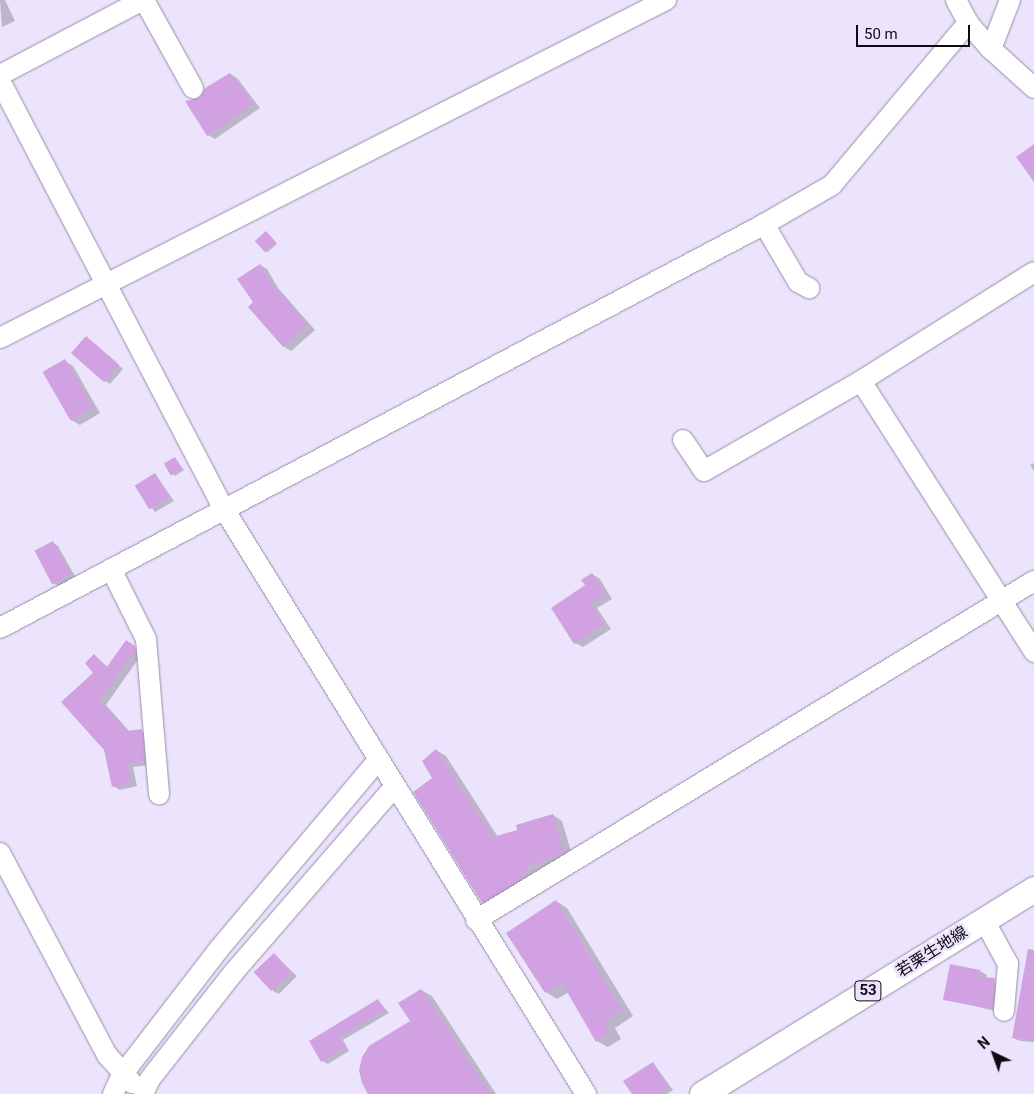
<!DOCTYPE html>
<html>
<head>
<meta charset="utf-8">
<style>
	body { margin:0 }
	#map { position:relative; width:1034px; height:1094px; overflow:hidden; background:#ece4fc; font-family:Roboto,"Noto Sans JP",sans-serif }
	div>[style] { position:absolute }
	[style*='--x'] { left:calc(var(--x)*1px); top:calc(var(--y)*1px); width:calc(var(--w)*1px); rotate:calc(var(--a)*1deg) }
	.shadow>* { inset:0; background:#0003; transform-origin:0 0 }
	.building>* { inset:0; background:#d1a1e1; transform-origin:0 0 }
	.roads { filter:drop-shadow(0 0 1px #978da9) drop-shadow(0 0 1px #978da9) }
	.minor>* { height:20px; margin:-10px; padding:0 10px; transform-origin:10px; border-radius:10px; background:#fff }
	.major>* { height:25px; margin:-12.5px; padding:0 12.5px; transform-origin:12.5px; border-radius:12.5px; background:#fff }
	span { translate:-50% -50%; white-space:nowrap; text-align:center; line-height:1.15; -webkit-text-stroke:5px #ece4fc; paint-order:stroke }
	.shield-label span { padding:1px 4px; background:#ece4fc; border:1px solid; border-radius:4px; -webkit-text-stroke-width:0 }
	.shield-label { font-size:15px; color:#0d0a13; font-weight:700 }
	.street-label { font-size:16px; color:#0d0a13 }
	.north { position:absolute; left:969px; top:1029px; width:50px; height:50px; -webkit-text-stroke:4px #ece4fc; paint-order:stroke; rotate:318deg; font-size:14px; font-weight:700; line-height:20px; text-align:center; color:#0d0a13 }
	.north::after { content:''; display:block; margin:auto; width:18px; height:22px; background:#0d0a13; clip-path:polygon(50% 0,100% 100%,50% 72%,0 100%) }
	.scale { position:absolute; left:856px; top:25px; width:114px; height:22px; box-sizing:border-box; border:2px solid #0d0a13; border-top:0; padding-left:6px; font-size:15px; line-height:18px; white-space:nowrap; color:#0d0a13; -webkit-text-stroke:4px #ece4fc; paint-order:stroke }
</style>
</head>
<body>
<div id="map">
	<div class="shadow">
		<i style="clip-path:polygon(0 0,5px 0,15px 21px,2px 27px)"></i>
		<i style="clip-path:polygon(230px 74px,237px 78px,260px 108px,215px 139px,208px 135px,200px 99px)"></i>
		<i style="left:266px;top:232px;width:16px;height:13px;rotate:47deg"></i>
		<i style="clip-path:polygon(260px 265px,267px 269px,278px 288px,315px 330px,291px 351px,283px 346px,255px 302px)"></i>
		<i style="clip-path:polygon(86px 337px,123px 369px,110px 384px,105px 381px)"></i>
		<i style="clip-path:polygon(65px 361px,73px 366px,100px 413px,80px 425px,71px 420px)"></i>
		<i style="clip-path:polygon(175px 458px,184px 470px,175px 476px,173px 474px)"></i>
		<i style="clip-path:polygon(1034px 463px,1034px 471px,1030px 465px)"></i>
		<i style="clip-path:polygon(155px 474px,174px 501px,155px 512px,135px 486px)"></i>
		<i style="clip-path:polygon(53px 543px,58px 546px,76px 578px,59px 587px,54px 583px)"></i>
		<i style="clip-path:polygon(592px 574px,600px 579px,612px 599px,597px 608px,611px 629px,583px 647px,575px 643px,586px 586px)"></i>
		<i style="clip-path:polygon(133px 645px,141px 655px,106px 705px,130px 732px,141px 731px,148px 735px,151px 765px,133px 767px,137px 786px,120px 790px,113px 786px,105px 750px,94px 656px,108px 667px)"></i>
		<i style="clip-path:polygon(436px 750px,446px 756px,498px 837px,519px 831px,553px 815px,562px 821px,573px 858px,535px 872px,538px 879px,492px 907px,482px 902px)"></i>
		<i style="clip-path:polygon(556px 901px,567px 908px,633px 1016px,615px 1028px,621px 1039px,608px 1047px,597px 1041px,569px 992px,557px 999px,546px 992px)"></i>
		<i style="clip-path:polygon(274px 955px,297px 976px,279px 994px,273px 991px)"></i>
		<i style="clip-path:polygon(1034px 970px,1034px 1042px,1020px 1041px,1013px 1038px)"></i>
		<i style="clip-path:polygon(980px 971px,987px 975px,986px 979px,1002px 984px,1000px 1012px,944px 999px)"></i>
		<i style="clip-path:polygon(421px 990px,432px 996px,496px 1094px,370px 1094px,412px 1022px)"></i>
		<i style="clip-path:polygon(378px 1000px,389px 1013px,343px 1040px,349px 1051px,328px 1064px,322px 1061px,311px 1042px)"></i>
		<i style="clip-path:polygon(653px 1063px,673px 1090px,667px 1094px,633px 1094px)"></i>
	</div>
	<div class="building">
		<i style="clip-path:polygon(230px 73px,253px 104px,207px 136px,185px 101px,199px 98px,205px 88px)"></i>
		<i style="clip-path:polygon(1034px 144px,1034px 182px,1016px 157px)"></i>
		<i style="left:266px;top:231px;width:15px;height:15px;rotate:48deg"></i>
		<i style="clip-path:polygon(260px 264px,271px 283px,308px 325px,283px 347px,248px 307px,253px 302px,237px 279px)"></i>
		<i style="left:86px;top:336px;width:44px;height:23px;rotate:41deg"></i>
		<i style="left:65px;top:359px;width:56px;height:26px;rotate:60deg"></i>
		<i style="left:175px;top:457px;width:14px;height:13px;rotate:60deg"></i>
		<i style="left:155px;top:473px;width:28px;height:24px;rotate:58deg"></i>
		<i style="left:53px;top:541px;width:38px;height:21px;rotate:62deg"></i>
		<i style="clip-path:polygon(592px 573px,605px 594px,590px 604px,604px 624px,574px 644px,551px 608px,585px 585px,581px 580px)"></i>
		<i style="clip-path:polygon(126px 640px,135px 646px,135px 651px,99px 700px,127px 731px,142px 729px,144px 761px,127px 764px,131px 783px,112px 787px,104px 750px,61px 702px,93px 673px,85px 663px,94px 654px,107px 667px)"></i>
		<i style="clip-path:polygon(436px 749px,493px 837px,517px 830px,516px 825px,553px 814px,564px 853px,526px 867px,529px 874px,482px 903px,413px 792px,432px 778px,422px 761px)"></i>
		<i style="clip-path:polygon(556px 900px,622px 1010px,604px 1022px,610px 1032px,596px 1042px,562px 983px,545px 993px,506px 933px)"></i>
		<i style="clip-path:polygon(1028px 949px,1034px 950px,1034px 1039px,1012px 1038px)"></i>
		<i style="left:274px;top:953px;width:26px;height:28px;rotate:47deg"></i>
		<i style="clip-path:polygon(950px 964px,980px 970px,979px 977px,995px 978px,992px 1009px,943px 1000px)"></i>
		<i style="clip-path:polygon(421px 989px,490px 1094px,368px 1094px,362px 1083px,359px 1070px,362px 1057px,369px 1046px,410px 1021px,398px 1003px)"></i>
		<i style="clip-path:polygon(378px 999px,385px 1010px,338px 1037px,345px 1047px,321px 1062px,309px 1041px)"></i>
		<i style="clip-path:polygon(653px 1062px,669px 1087px,657px 1094px,632px 1094px,623px 1081px)"></i>
	</div>
	<div class="roads">
		<div class="minor">
			<i style="--x:144;--y:0;--w:101;--a:60.9"></i>
			<i style="--x:956;--y:0;--w:26;--a:62"></i>
			<i style="--x:968;--y:23;--w:35;--a:49"></i>
			<i style="--x:991;--y:49;--w:58;--a:42.2"></i>
			<i style="--x:991;--y:49;--w:53;--a:-68.8"></i>
			<i style="--x:0;--y:75;--w:161;--a:-27.7"></i>
			<i style="--x:0;--y:81;--w:483;--a:62.4"></i>
			<i style="--x:224;--y:509;--w:688;--a:58.25"></i>
			<i style="--x:764;--y:224;--w:67;--a:59.6"></i>
			<i style="--x:798;--y:282;--w:13;--a:29"></i>
			<i style="--x:0;--y:338;--w:747;--a:-26.91"></i>
			<i style="--x:861;--y:381;--w:322;--a:57.4"></i>
			<i style="--x:683;--y:440;--w:37;--a:56"></i>
			<i style="--x:704;--y:471;--w:181;--a:-29.8"></i>
			<i style="--x:861;--y:381;--w:204;--a:-32.2"></i>
			<i style="--x:111;--y:569;--w:78;--a:63.4"></i>
			<i style="--x:146;--y:639;--w:156;--a:85.2"></i>
			<i style="--x:0;--y:628;--w:861;--a:-27.85"></i>
			<i style="--x:761;--y:226;--w:82;--a:-30"></i>
			<i style="--x:832;--y:185;--w:212;--a:-50"></i>
			<i style="--x:0;--y:853;--w:229;--a:62.1"></i>
			<i style="--x:107;--y:1055;--w:38;--a:48"></i>
			<i style="--x:476;--y:920;--w:653;--a:-31.28"></i>
			<i style="--x:984;--y:920;--w:50;--a:61.4"></i>
			<i style="--x:1008;--y:964;--w:47;--a:94.9"></i>
			<i style="--x:144;--y:1092;--w:14;--a:-65"></i>
			<i style="--x:150;--y:1079;--w:136;--a:-51.9"></i>
			<i style="--x:234;--y:972;--w:245;--a:-49.1"></i>
			<i style="--x:113;--y:1094;--w:21;--a:-65"></i>
			<i style="--x:122;--y:1075;--w:159;--a:-52.4"></i>
			<i style="--x:219;--y:949;--w:248;--a:-49.9"></i>
		</div>
		<div class="major">
			<i style="--x:702;--y:1094;--w:390;--a:-31.7"></i>
		</div>
	</div>
	<div class="shield-label">
		<span style="left:868px;top:991px">53</span>
	</div>
	<div class="street-label">
		<span style="left:932px;top:952px;rotate:-32deg">若栗生地線</span>
	</div>
	<div class="north">N</div>
	<div class="scale">50 m</div>
</div>
</body>
</html>
